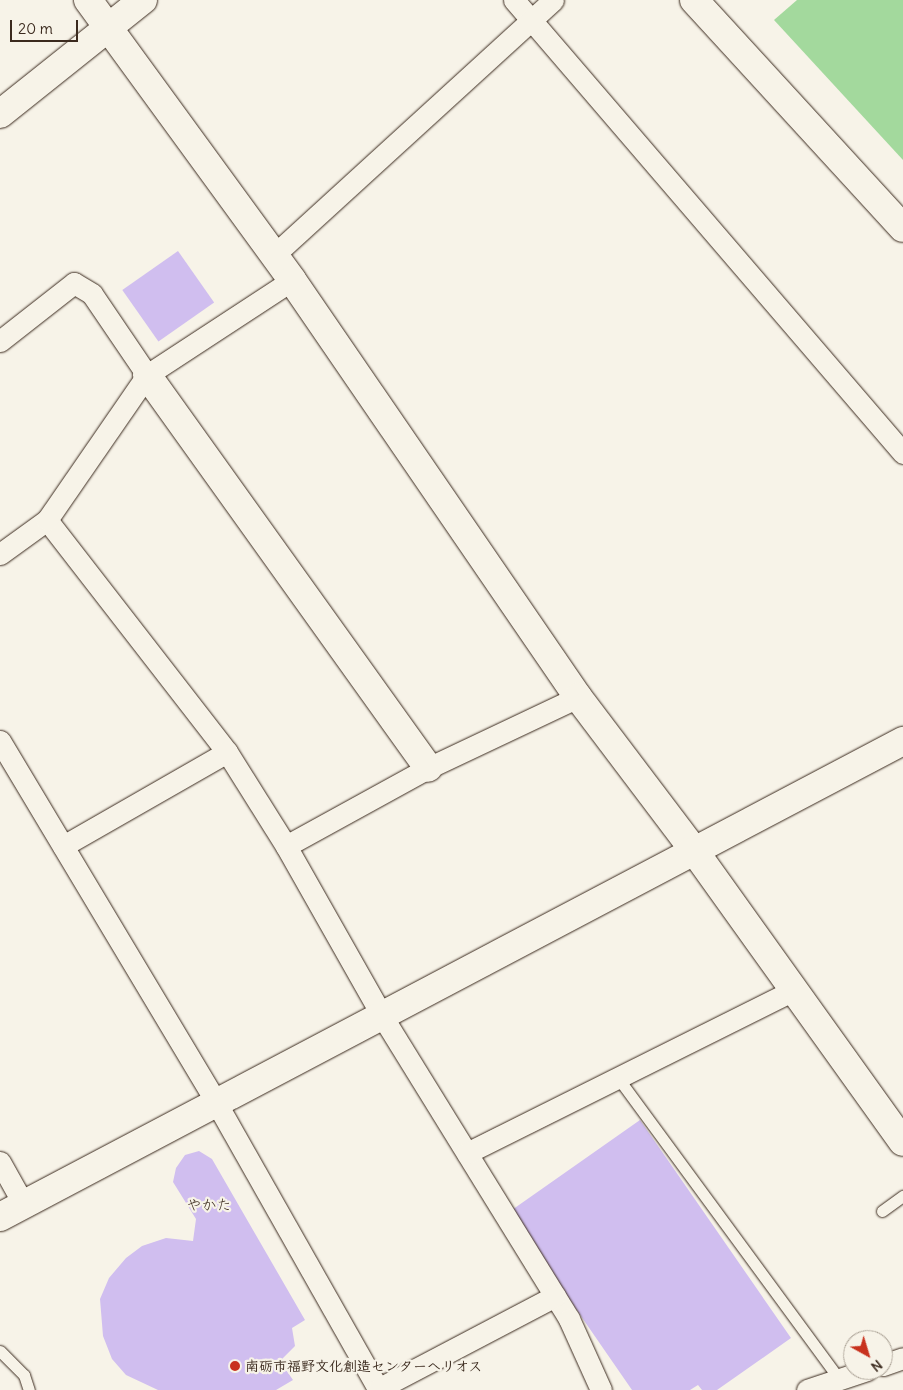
<!DOCTYPE html>
<html>
<head>
<meta charset="utf-8">
<style>
	body { margin:0 }
	#map { position:relative; width:903px; height:1390px; overflow:hidden; background:#f7f3e8; font-family:Delius,"Klee One",sans-serif }
	div>[style] { position:absolute }
	[style*='--x'] { left:calc(var(--x)*1px); top:calc(var(--y)*1px); width:calc(var(--w)*1px); rotate:calc(var(--a)*1deg) }
	.green>* { inset:0; background:#a3d99d }
	.building>* { inset:0; background:#d0beef; transform-origin:0 0 }
	.roads { filter:drop-shadow(0 0 1px #3b2a1e) drop-shadow(0 0 1px #3b2a1e) }
	.lane>* { height:11px; margin:-5.5px; padding:0 5.5px; transform-origin:5.5px; border-radius:5.5px; background:#f7f3e8 }
	.street>* { height:21px; margin:-10.5px; padding:0 10.5px; transform-origin:10.5px; border-radius:10.5px; background:#f7f3e8 }
	.secondary>* { height:28px; margin:-14px; padding:0 14px; transform-origin:14px; border-radius:14px; background:#f7f3e8 }
	.dots>* { width:14px; height:14px; translate:-50% -50%; box-sizing:border-box; border:2px solid #f7f3e8; border-radius:50% }
	span { translate:-50% -50%; white-space:nowrap; text-align:center; line-height:1.15; -webkit-text-stroke:4.5px #f7f3e8; paint-order:stroke }
	.poi-label { font-size:14px; color:#3b2a1e; font-weight:700 }
	.left { translate:0 -50%; text-align:left }
	.neighbourhood-label { font-size:15px; color:#3b2a1e }
	.north { position:absolute; left:843px; top:1330px; width:50px; height:50px; box-sizing:border-box; background:#f7f3e8; border:1px solid #aca397; border-radius:50%; rotate:141deg; font-size:14px; font-weight:700; line-height:20px; text-align:center; color:#3b2a1e }
	.north::after { content:''; display:block; margin:auto; width:18px; height:22px; background:#c8321e; clip-path:polygon(50% 0,100% 100%,50% 72%,0 100%) }
	.scale { position:absolute; left:10px; top:20px; width:68px; height:22px; box-sizing:border-box; border:2px solid #3b2a1e; border-top:0; padding-left:6px; font-size:15px; line-height:18px; white-space:nowrap; color:#3b2a1e; -webkit-text-stroke:4px #f7f3e8; paint-order:stroke }
</style>
</head>
<body>
<div id="map">
	<div class="green">
		<i style="clip-path:polygon(797px 0,903px 0,903px 160px,774px 20px)"></i>
	</div>
	<div class="building">
		<i style="left:178px;top:251px;width:63px;height:68px;rotate:55deg"></i>
		<i style="clip-path:polygon(640px 1120px,791px 1338px,717px 1390px,702px 1390px,698px 1385px,690px 1390px,632px 1390px,509px 1212px)"></i>
		<i style="clip-path:polygon(199px 1151px,212px 1159px,305px 1320px,292px 1328px,295px 1346px,280px 1361px,293px 1380px,276px 1390px,158px 1390px,126px 1375px,112px 1359px,103px 1336px,100px 1299px,109px 1278px,126px 1258px,142px 1246px,166px 1238px,193px 1241px,196px 1219px,173px 1182px,176px 1168px,185px 1155px)"></i>
	</div>
	<div class="roads">
		<div class="lane">
			<i style="--x:618;--y:1078;--w:373;--a:53.7"></i>
			<i style="--x:882;--y:1211;--w:26;--a:-36"></i>
			<i style="--x:0;--y:1351;--w:34;--a:45"></i>
			<i style="--x:24;--y:1375;--w:16;--a:72"></i>
		</div>
		<div class="street">
			<i style="--x:514;--y:0;--w:597;--a:49.35"></i>
			<i style="--x:273;--y:256;--w:379;--a:-42.4"></i>
			<i style="--x:0;--y:341;--w:94;--a:-38.1"></i>
			<i style="--x:74;--y:283;--w:21;--a:31"></i>
			<i style="--x:92;--y:294;--w:98;--a:55.8"></i>
			<i style="--x:47;--y:520;--w:294;--a:52.2"></i>
			<i style="--x:227;--y:752;--w:111;--a:57.9"></i>
			<i style="--x:286;--y:846;--w:195;--a:60.5"></i>
			<i style="--x:382;--y:1016;--w:356;--a:58.3"></i>
			<i style="--x:569;--y:1319;--w:78;--a:65.7"></i>
			<i style="--x:0;--y:554;--w:58;--a:-35.9"></i>
			<i style="--x:47;--y:520;--w:176;--a:-55.4"></i>
			<i style="--x:147;--y:375;--w:173;--a:-33.2"></i>
			<i style="--x:0;--y:741;--w:423;--a:59.1"></i>
			<i style="--x:217;--y:1104;--w:329;--a:60.5"></i>
			<i style="--x:63;--y:846;--w:189;--a:-29.8"></i>
			<i style="--x:286;--y:846;--w:162;--a:-28.8"></i>
			<i style="--x:428;--y:768;--w:166;--a:-25.3"></i>
			<i style="--x:467;--y:1153;--w:365;--a:-26.5"></i>
			<i style="--x:0;--y:1162;--w:49;--a:60.8"></i>
			<i style="--x:883;--y:1365;--w:21;--a:-19"></i>
			<i style="--x:378;--y:1389;--w:200;--a:-27.7"></i>
			<i style="--x:807;--y:1390;--w:63;--a:-18.4"></i>
		</div>
		<div class="secondary">
			<i style="--x:88;--y:0;--w:346;--a:53.9"></i>
			<i style="--x:292;--y:280;--w:506;--a:55.56"></i>
			<i style="--x:578;--y:697;--w:191;--a:52.9"></i>
			<i style="--x:693;--y:849;--w:360;--a:54.4"></i>
			<i style="--x:694;--y:0;--w:309;--a:47.5"></i>
			<i style="--x:0;--y:114;--w:183;--a:-38.6"></i>
			<i style="--x:147;--y:375;--w:483;--a:54.4"></i>
			<i style="--x:0;--y:1217;--w:1021;--a:-27.8"></i>
		</div>
	</div>
	<div class="dots">
		<i style="left:235px;top:1366px;background:#c8321e"></i>
	</div>
	<div class="poi-label">
		<span class="left" style="left:245px;top:1366px">南砺市福野文化創造センターヘリオス</span>
	</div>
	<div class="neighbourhood-label">
		<span style="left:209px;top:1205px">やかた</span>
	</div>
	<div class="north">N</div>
	<div class="scale">20 m</div>
</div>
</body>
</html>
